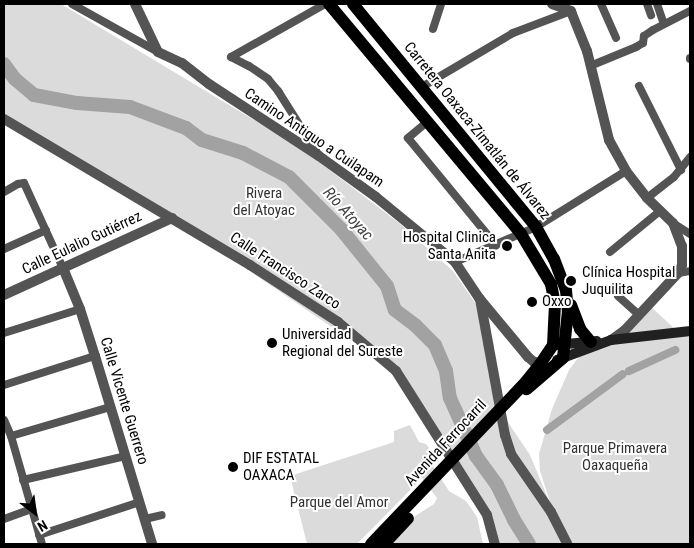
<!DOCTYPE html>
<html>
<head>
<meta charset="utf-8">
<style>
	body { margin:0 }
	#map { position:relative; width:694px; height:548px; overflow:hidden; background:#fff; font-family:"Roboto Condensed",sans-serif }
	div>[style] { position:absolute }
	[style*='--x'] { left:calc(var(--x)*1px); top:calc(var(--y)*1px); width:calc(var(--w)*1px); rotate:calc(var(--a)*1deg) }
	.green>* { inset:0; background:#dbdbdb }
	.canal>* { height:8px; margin:-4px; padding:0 4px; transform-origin:4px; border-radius:4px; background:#a2a2a2 }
	.river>* { height:14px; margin:-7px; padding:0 7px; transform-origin:7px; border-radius:7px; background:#a2a2a2 }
	.minor>* { height:8px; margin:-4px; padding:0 4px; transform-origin:4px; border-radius:4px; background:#545454 }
	.tertiary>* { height:10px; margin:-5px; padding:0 5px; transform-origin:5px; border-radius:5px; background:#545454 }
	.secondary>* { height:10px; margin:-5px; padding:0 5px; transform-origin:5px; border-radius:5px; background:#212121 }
	.primary>* { height:12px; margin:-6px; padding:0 6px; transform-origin:6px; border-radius:6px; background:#000 }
	.dots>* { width:14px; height:14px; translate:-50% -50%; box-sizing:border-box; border:2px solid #fff; border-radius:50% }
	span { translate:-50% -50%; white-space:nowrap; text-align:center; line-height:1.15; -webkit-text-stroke:4px #fff; paint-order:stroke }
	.street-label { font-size:15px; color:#000 }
	.park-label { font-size:15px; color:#323232 }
	.poi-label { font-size:15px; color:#000 }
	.right { translate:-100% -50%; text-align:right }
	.left { translate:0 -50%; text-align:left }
	.water-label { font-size:16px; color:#434343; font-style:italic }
	.frame { position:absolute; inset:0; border:5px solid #000; pointer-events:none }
	.north { position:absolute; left:10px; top:488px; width:50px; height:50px; -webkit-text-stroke:4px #fff; paint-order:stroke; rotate:150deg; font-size:14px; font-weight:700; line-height:20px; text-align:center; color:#000 }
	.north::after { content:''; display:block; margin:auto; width:18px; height:22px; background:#000; clip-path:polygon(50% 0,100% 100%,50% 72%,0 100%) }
</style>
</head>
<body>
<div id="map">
	<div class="green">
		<i style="clip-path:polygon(4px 4px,61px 4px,302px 149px,399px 223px,453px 271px,478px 307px,497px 406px,530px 455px,552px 508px,540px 471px,539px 454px,552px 409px,569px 370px,578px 358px,594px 349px,613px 344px,690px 334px,690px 544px,495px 544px,490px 523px,396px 371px,172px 218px,4px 117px)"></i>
		<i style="clip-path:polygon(649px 305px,676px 330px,624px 336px)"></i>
		<i style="clip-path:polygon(410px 425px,419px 442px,426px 444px,431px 451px,429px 460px,449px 491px,466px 501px,477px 517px,483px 544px,392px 544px,415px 516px,434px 504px,437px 498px,422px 478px,357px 544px,307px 544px,290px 476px,394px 442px,394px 431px)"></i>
	</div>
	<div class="canal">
		<i style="--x:629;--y:371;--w:51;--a:-24.5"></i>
		<i style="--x:547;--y:430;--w:94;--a:-36.4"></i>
	</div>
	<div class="river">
		<i style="--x:4;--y:64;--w:19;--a:54"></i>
		<i style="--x:15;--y:79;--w:25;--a:40"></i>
		<i style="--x:34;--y:95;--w:44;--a:10.5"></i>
		<i style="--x:77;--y:103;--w:53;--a:4.3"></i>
		<i style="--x:130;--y:107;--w:60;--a:20.6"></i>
		<i style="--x:186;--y:128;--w:20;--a:37"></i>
		<i style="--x:202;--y:140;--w:43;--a:17.6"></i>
		<i style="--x:243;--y:153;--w:52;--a:27.6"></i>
		<i style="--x:289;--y:177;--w:74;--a:45"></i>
		<i style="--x:341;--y:229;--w:73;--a:51.1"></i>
		<i style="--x:387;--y:286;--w:25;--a:72"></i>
		<i style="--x:395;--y:310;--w:26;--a:37"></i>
		<i style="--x:416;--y:326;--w:27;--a:45"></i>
		<i style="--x:435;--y:345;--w:28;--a:67"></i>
		<i style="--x:446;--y:371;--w:27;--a:82"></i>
		<i style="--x:450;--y:398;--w:64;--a:65.9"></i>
		<i style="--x:476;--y:456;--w:36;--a:54"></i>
		<i style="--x:497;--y:485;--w:39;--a:64"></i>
		<i style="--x:514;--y:520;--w:28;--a:58"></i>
	</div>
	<div class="minor">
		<i style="--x:72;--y:4;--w:98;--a:29.2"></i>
		<i style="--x:601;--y:4;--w:37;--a:66"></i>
		<i style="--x:647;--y:4;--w:12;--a:70"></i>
		<i style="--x:657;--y:4;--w:21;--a:71"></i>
		<i style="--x:433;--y:29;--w:26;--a:-72"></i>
		<i style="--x:231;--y:57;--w:20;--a:27"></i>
		<i style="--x:249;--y:66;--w:23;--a:34"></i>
		<i style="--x:268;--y:79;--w:16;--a:50"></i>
		<i style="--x:278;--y:91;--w:75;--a:57.6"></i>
		<i style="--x:231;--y:57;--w:108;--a:-29.4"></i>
		<i style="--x:690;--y:58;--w:1;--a:90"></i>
		<i style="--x:590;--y:66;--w:50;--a:-22.4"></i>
		<i style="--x:636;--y:47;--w:8;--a:-30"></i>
		<i style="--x:643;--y:43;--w:7;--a:-82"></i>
		<i style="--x:644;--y:36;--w:11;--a:-34"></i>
		<i style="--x:653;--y:30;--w:42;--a:-27.2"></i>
		<i style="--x:639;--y:86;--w:94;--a:63.4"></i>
		<i style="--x:420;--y:88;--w:108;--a:-30.6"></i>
		<i style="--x:513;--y:33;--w:62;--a:-20.8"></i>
		<i style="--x:427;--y:122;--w:25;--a:140"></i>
		<i style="--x:408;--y:138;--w:139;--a:50.6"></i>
		<i style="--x:4;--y:192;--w:16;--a:-30"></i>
		<i style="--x:18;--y:184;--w:6;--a:-9"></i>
		<i style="--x:24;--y:183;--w:94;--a:65.4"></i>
		<i style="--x:647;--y:198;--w:34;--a:-38"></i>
		<i style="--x:674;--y:177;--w:26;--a:-51"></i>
		<i style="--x:673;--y:223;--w:20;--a:33"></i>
		<i style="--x:4;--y:249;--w:46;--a:-24.3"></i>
		<i style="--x:610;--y:252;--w:65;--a:-39.4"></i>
		<i style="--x:455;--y:262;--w:88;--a:-23.4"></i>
		<i style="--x:536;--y:227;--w:106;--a:-31.9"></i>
		<i style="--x:678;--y:273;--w:12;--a:-9"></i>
		<i style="--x:618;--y:296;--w:28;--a:42"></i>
		<i style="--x:4;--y:333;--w:80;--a:-17.5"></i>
		<i style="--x:4;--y:385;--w:96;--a:-17.7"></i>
		<i style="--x:4;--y:420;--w:17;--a:66"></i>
		<i style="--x:11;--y:436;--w:112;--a:74"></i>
		<i style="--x:11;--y:436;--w:103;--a:-16.3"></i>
		<i style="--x:23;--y:480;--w:105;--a:-13.2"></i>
		<i style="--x:4;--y:519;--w:30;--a:-20"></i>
		<i style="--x:145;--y:519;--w:17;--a:-13"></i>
		<i style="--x:39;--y:535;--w:106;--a:-18.1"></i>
	</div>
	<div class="tertiary">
		<i style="--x:135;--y:4;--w:53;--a:64.4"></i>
		<i style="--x:158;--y:52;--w:26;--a:25"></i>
		<i style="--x:182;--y:63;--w:34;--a:38"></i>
		<i style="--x:209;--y:84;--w:131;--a:33.2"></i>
		<i style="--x:319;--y:156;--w:70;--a:35.7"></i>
		<i style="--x:376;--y:197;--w:102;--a:39.4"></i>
		<i style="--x:455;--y:262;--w:43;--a:56.3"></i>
		<i style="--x:479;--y:298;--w:77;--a:50.3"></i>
		<i style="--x:528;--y:357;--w:8;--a:40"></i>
		<i style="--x:534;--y:362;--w:7;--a:8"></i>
		<i style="--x:552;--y:4;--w:20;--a:20"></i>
		<i style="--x:571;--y:11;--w:3;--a:72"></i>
		<i style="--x:572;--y:14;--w:40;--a:68"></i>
		<i style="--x:587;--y:51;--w:92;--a:76.1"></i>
		<i style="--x:609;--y:140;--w:35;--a:61"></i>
		<i style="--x:626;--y:171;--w:34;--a:52"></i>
		<i style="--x:647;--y:198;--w:36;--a:44"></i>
		<i style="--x:673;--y:223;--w:25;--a:69"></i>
		<i style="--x:682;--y:246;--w:19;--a:90"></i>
		<i style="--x:682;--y:265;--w:9;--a:117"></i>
		<i style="--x:678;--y:273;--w:78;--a:132.9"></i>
		<i style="--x:625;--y:330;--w:17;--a:144"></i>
		<i style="--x:4;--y:119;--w:286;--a:30.7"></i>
		<i style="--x:250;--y:265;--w:105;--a:32.9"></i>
		<i style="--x:338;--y:322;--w:76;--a:40.2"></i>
		<i style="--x:396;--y:371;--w:170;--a:57.7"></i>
		<i style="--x:487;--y:515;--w:30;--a:75"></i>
		<i style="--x:63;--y:268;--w:44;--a:67.5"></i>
		<i style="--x:80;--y:309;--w:49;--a:72.3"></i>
		<i style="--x:95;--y:356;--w:196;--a:73.1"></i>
		<i style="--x:4;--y:295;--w:185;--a:-24.6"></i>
		<i style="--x:480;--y:299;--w:138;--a:79.6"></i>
		<i style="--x:505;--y:435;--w:20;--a:72"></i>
		<i style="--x:511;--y:454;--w:70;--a:55.4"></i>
		<i style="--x:551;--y:512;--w:36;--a:63"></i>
	</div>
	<div class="secondary">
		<i style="--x:557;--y:345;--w:40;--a:-5.7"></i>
		<i style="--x:557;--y:360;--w:58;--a:-20.3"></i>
		<i style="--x:611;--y:340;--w:80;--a:-6.5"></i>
	</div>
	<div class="primary">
		<i style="--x:329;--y:4;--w:300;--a:50.1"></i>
		<i style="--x:521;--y:234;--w:58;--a:59"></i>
		<i style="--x:551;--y:284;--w:20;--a:79"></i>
		<i style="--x:555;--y:304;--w:41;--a:92.8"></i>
		<i style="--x:553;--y:345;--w:22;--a:124"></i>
		<i style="--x:541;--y:363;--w:28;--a:129"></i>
		<i style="--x:523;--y:385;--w:220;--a:133.7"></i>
		<i style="--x:353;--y:4;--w:288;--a:50.6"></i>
		<i style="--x:536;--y:227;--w:37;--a:61"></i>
		<i style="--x:554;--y:259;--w:33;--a:69"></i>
		<i style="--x:566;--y:290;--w:21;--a:85"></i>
		<i style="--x:568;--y:311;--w:47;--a:96.1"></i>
		<i style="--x:563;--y:358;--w:48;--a:139.3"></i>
		<i style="--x:571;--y:305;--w:26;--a:69"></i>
		<i style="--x:580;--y:329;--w:17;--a:50"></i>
		<i style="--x:384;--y:544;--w:35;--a:-47"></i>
	</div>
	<div class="dots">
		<i style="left:507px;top:246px;background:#000"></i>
		<i style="left:571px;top:281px;background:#000"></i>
		<i style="left:532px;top:302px;background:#000"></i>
		<i style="left:272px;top:343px;background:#000"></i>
		<i style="left:233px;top:467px;background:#000"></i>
	</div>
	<div class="street-label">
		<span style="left:477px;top:131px;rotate:51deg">Carretera Oaxaca-Zimatlán de Álvarez</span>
		<span style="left:314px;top:138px;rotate:34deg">Camino Antiguo a Cuilapam</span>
		<span style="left:82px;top:243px;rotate:-25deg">Calle Eulalio Gutiérrez</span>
		<span style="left:285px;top:271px;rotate:33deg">Calle Francisco Zarco</span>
		<span style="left:124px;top:401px;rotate:73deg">Calle Vicente Guerrero</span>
		<span style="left:446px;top:443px;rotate:-47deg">Avenida Ferrocarril</span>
	</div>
	<div class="park-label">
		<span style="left:264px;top:202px">Rivera<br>del Atoyac</span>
		<span style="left:615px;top:457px">Parque Primavera<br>Oaxaqueña</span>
		<span style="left:339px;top:503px">Parque del Amor</span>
	</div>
	<div class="poi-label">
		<span class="right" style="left:496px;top:246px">Hospital Clinica<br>Santa Anita</span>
		<span class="left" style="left:582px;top:281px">Clínica Hospital<br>Juquilita</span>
		<span class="left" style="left:542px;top:302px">Oxxo</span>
		<span class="left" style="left:282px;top:343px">Universidad<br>Regional del Sureste</span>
		<span class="left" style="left:243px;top:467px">DIF ESTATAL<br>OAXACA</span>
	</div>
	<div class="water-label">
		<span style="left:348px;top:214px;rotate:48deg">Río Atoyac</span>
	</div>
	<div class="frame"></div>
	<div class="north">N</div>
</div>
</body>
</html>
